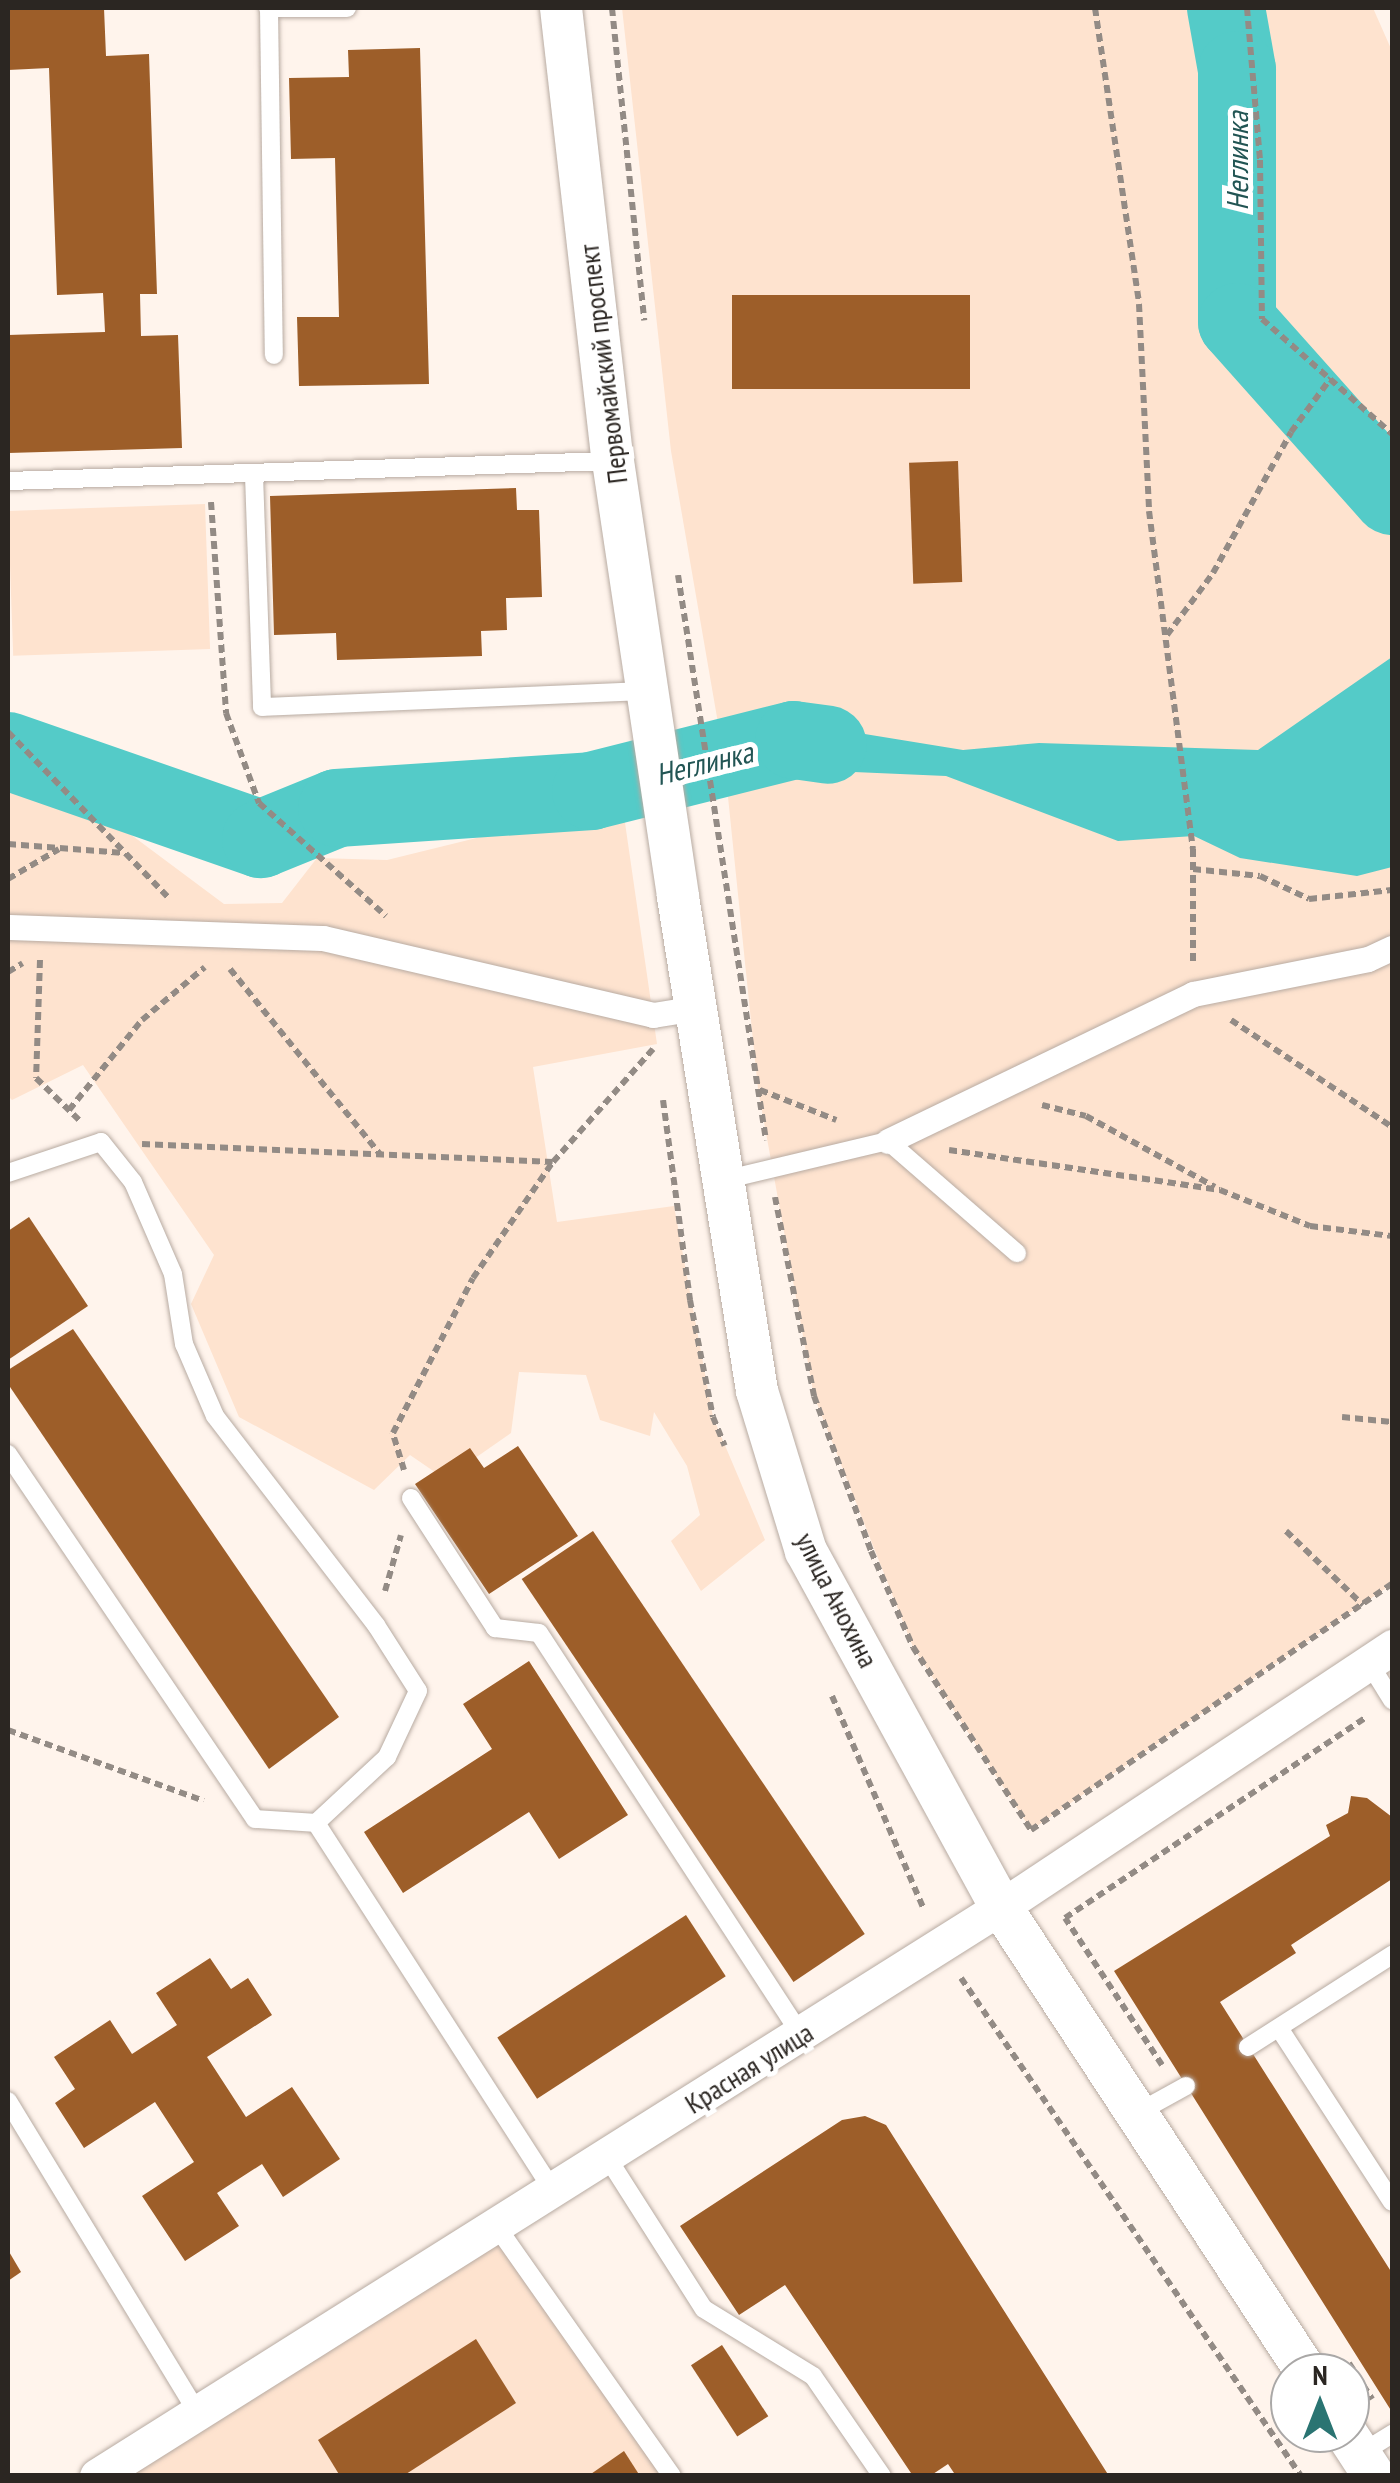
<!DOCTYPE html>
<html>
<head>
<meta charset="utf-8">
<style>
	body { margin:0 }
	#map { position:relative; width:1400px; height:2483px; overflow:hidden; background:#fff4ec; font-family:"PT Sans Narrow",sans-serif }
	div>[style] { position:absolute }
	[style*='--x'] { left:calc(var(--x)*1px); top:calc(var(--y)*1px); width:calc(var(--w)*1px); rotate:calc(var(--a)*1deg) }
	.green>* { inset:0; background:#fee3cf; transform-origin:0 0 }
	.water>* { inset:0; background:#54cbc8 }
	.river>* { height:78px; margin:-39px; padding:0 39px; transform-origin:39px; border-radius:39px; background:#54cbc8 }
	.building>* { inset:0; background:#9d5e29; transform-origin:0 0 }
	.path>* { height:6px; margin-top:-3px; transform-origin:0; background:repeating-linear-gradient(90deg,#938b85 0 8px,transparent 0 13px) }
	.roads { filter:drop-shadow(0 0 2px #b8aba2) drop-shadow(0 0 2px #b8aba2) }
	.service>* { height:18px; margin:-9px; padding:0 9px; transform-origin:9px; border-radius:9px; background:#fff }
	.pedestrian>* { height:25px; margin:-12.5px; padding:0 12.5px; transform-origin:12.5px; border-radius:12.5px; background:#fff }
	.minor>* { height:35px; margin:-17.5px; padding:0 17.5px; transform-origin:17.5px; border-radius:17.5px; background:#fff }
	.tertiary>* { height:42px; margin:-21px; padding:0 21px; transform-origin:21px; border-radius:21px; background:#fff }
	span { translate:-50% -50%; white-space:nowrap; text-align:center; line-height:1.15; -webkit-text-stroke:10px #fff; paint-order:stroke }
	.street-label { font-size:28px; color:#2b2622 }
	.water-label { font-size:30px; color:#225554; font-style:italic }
	.frame { position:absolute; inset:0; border:10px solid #2b2622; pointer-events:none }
	.north { position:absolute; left:1270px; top:2353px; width:100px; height:100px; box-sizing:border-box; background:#fff; border:2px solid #aaa8a7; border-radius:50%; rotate:0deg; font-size:28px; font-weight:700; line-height:40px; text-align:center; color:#2b2622 }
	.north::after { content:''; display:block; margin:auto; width:35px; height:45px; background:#2a7472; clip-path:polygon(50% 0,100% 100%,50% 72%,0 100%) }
</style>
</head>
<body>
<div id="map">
	<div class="green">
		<i style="clip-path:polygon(622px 8px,1373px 8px,1392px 51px,1392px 1584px,1031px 1830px,913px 1647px,814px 1396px,758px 1089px,724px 758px,671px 451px)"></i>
		<i style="left:205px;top:504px;width:145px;height:197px;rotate:88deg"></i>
		<i style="clip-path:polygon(8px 771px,67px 787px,224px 904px,282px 903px,317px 858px,387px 860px,622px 802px,657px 1044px,533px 1067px,557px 1222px,674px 1206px,713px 1417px,765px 1540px,701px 1591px,671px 1541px,700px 1515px,687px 1466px,654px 1412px,650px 1436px,600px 1420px,586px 1375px,519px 1372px,511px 1433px,445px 1479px,410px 1455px,374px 1490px,239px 1417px,191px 1304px,214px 1255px,83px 1065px,12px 1100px,8px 1096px)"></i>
		<i style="clip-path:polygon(497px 2227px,672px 2476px,97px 2476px)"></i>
	</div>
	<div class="water">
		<i style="clip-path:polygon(1365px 465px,1392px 471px,1392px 523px,1386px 511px)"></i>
		<i style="clip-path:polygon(1392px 657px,1392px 867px,1357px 876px,1240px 858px,1194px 836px,1118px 841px,946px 776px,785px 769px,727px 787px,721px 737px,791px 722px,963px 750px,1039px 743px,1258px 750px)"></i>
	</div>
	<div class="river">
		<i style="--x:1226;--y:8;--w:63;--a:79.9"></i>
		<i style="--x:1237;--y:70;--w:252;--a:90"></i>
		<i style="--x:1237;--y:322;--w:233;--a:48.3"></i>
		<i style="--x:8;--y:751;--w:268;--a:19.2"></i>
		<i style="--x:261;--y:839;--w:82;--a:-22.2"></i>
		<i style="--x:337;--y:808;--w:255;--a:-3.8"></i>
		<i style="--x:591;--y:791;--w:209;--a:-14.1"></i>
		<i style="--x:794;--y:740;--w:34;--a:8"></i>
	</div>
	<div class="building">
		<i style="clip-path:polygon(8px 8px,104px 8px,106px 56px,149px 54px,157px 294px,140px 294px,141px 336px,178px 335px,182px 448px,8px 453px,8px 335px,105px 332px,103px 293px,57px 295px,49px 68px,8px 70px)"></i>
		<i style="clip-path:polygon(420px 48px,429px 384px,299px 386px,297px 317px,339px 317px,335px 158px,291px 159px,289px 78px,349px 77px,348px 50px)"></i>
		<i style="left:732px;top:295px;width:238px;height:94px"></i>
		<i style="left:958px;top:461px;width:121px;height:49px;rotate:88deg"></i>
		<i style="clip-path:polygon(516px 488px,517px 510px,539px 510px,542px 597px,506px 598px,507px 630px,481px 631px,482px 656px,337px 660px,336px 633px,274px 635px,270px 496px)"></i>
		<i style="clip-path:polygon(29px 1217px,88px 1306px,8px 1360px,8px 1231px)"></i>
		<i style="clip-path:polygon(73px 1329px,339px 1717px,269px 1769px,8px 1384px,8px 1370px)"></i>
		<i style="clip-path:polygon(518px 1446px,578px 1536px,489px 1594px,415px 1484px,470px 1448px,484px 1468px)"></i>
		<i style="left:593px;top:1531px;width:486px;height:86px;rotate:56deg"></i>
		<i style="clip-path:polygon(529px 1661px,628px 1815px,559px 1859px,529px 1812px,403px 1893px,364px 1832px,492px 1749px,463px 1704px)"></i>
		<i style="clip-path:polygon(1351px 1796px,1367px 1798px,1392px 1817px,1392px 1879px,1291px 1945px,1296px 1953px,1220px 2002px,1392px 2273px,1392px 2412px,1114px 1971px,1330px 1836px,1326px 1825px,1348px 1813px)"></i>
		<i style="left:686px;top:1915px;width:73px;height:225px;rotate:57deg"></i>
		<i style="clip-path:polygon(210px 1958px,231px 1989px,248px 1978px,272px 2015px,207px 2057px,246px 2117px,292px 2087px,340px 2159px,283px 2197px,262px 2164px,217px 2193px,239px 2226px,185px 2261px,142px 2196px,194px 2162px,155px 2102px,84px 2148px,55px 2103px,75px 2089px,54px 2057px,110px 2020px,132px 2054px,177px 2025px,156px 1993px)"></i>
		<i style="clip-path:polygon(865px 2116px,886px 2125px,1109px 2476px,956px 2476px,948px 2464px,930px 2476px,913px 2476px,785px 2285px,739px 2315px,680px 2226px,842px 2120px)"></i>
		<i style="clip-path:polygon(8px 2250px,21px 2272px,8px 2281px)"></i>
		<i style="clip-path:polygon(476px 2339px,516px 2403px,403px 2476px,340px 2476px,318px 2440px)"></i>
		<i style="left:722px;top:2345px;width:85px;height:37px;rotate:57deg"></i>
		<i style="clip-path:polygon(624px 2451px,640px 2476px,588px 2476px)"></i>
	</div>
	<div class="path">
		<i style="--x:612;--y:8;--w:314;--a:84.1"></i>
		<i style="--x:1095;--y:8;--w:299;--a:81.5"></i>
		<i style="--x:1139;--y:304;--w:207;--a:87.2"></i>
		<i style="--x:1149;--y:511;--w:341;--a:82.6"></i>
		<i style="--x:1193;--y:849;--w:114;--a:90"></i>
		<i style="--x:1247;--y:8;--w:153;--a:85.1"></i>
		<i style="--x:1260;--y:160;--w:159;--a:89.3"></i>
		<i style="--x:1262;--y:319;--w:174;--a:41.5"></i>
		<i style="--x:211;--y:502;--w:212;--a:85.9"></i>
		<i style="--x:226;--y:713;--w:96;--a:69.9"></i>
		<i style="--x:259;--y:803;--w:170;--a:41.7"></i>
		<i style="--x:678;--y:575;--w:572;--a:81.15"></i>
		<i style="--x:1167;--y:635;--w:77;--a:-53.4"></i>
		<i style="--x:1213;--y:573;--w:161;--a:-61"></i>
		<i style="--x:1291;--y:432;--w:67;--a:-53.5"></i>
		<i style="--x:8;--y:732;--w:233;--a:45.9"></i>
		<i style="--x:8;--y:844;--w:116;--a:4.4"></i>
		<i style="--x:1193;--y:869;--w:67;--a:6"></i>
		<i style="--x:1260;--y:876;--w:54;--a:25.1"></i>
		<i style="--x:1309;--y:899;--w:83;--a:-6.2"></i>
		<i style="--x:8;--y:879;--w:59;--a:-30.5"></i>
		<i style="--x:40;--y:960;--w:118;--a:91.9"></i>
		<i style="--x:36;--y:1078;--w:60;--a:44.3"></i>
		<i style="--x:230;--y:969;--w:238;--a:51"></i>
		<i style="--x:8;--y:972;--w:17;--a:-31"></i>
		<i style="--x:1231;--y:1020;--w:193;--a:33.6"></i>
		<i style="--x:760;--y:1090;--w:82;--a:21.5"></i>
		<i style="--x:663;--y:1100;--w:202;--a:82.3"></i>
		<i style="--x:690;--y:1300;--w:119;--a:78.9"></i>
		<i style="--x:713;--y:1417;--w:31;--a:68"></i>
		<i style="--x:1042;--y:1105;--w:45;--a:14"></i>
		<i style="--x:1086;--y:1116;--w:147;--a:28.8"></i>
		<i style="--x:69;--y:1110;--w:116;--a:-51"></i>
		<i style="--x:142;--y:1020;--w:82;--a:-40.1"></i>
		<i style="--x:142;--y:1144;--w:411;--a:2.5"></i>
		<i style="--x:553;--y:1162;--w:151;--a:-48.5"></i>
		<i style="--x:949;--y:1150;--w:274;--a:8.4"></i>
		<i style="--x:1220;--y:1190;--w:97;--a:21.8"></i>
		<i style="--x:1310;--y:1226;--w:83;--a:7"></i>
		<i style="--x:775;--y:1197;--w:203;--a:78.9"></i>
		<i style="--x:814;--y:1396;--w:165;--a:69.8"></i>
		<i style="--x:871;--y:1551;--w:105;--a:66.4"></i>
		<i style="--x:913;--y:1647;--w:218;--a:57.2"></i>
		<i style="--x:1031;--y:1830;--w:437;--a:-34.3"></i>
		<i style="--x:1342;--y:1417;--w:50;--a:5.7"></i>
		<i style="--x:404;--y:1470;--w:39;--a:-107"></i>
		<i style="--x:393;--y:1433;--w:174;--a:-62.7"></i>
		<i style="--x:473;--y:1278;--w:140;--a:-55.5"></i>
		<i style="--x:1286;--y:1531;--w:107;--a:43.9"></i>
		<i style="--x:385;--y:1591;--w:58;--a:-74.1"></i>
		<i style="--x:832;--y:1696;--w:233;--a:66.7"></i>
		<i style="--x:8;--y:1730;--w:208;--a:19.9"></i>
		<i style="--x:961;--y:1978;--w:603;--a:55.68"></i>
		<i style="--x:1162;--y:2065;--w:176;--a:-123.4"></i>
		<i style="--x:1065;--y:1918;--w:362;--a:-33.7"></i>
		<i style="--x:1349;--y:2363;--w:43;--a:57.4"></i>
	</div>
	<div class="roads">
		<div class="service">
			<i style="--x:268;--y:8;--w:79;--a:0"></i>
			<i style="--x:269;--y:9;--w:346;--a:89.2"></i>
			<i style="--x:254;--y:475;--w:232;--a:88"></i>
			<i style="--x:262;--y:707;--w:386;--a:-2.4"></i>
			<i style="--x:8;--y:481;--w:604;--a:-1.9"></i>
			<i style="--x:8;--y:1173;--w:98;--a:-18.4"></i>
			<i style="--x:101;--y:1142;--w:51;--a:51.3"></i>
			<i style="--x:133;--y:1182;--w:100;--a:66.5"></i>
			<i style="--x:173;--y:1274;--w:71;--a:81.1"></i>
			<i style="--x:184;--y:1344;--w:78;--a:66.7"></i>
			<i style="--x:215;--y:1416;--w:264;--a:52.4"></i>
			<i style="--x:376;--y:1625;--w:78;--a:57.5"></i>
			<i style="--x:418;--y:1691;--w:73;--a:115.2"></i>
			<i style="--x:387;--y:1757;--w:97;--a:137.1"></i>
			<i style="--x:316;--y:1823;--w:61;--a:-176.2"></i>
			<i style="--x:255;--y:1819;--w:441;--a:-124.1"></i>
			<i style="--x:724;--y:1180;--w:169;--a:-13.4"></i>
			<i style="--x:888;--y:1141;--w:171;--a:41"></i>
			<i style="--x:411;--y:1498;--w:155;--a:57.1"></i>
			<i style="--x:495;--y:1628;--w:44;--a:6.5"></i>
			<i style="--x:539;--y:1633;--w:480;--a:56.9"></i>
			<i style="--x:1369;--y:1663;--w:44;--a:58.1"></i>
			<i style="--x:316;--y:1823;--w:438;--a:57.2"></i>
			<i style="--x:1279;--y:2028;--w:207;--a:57"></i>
			<i style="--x:1248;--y:2047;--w:171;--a:-32.6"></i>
			<i style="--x:8;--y:2101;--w:365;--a:58.7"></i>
			<i style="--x:1137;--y:2113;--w:56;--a:-28.9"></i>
			<i style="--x:607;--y:2157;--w:180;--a:57.5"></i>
			<i style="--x:704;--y:2309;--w:128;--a:31.6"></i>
			<i style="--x:813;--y:2376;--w:121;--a:55.4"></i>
			<i style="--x:497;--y:2227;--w:304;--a:54.9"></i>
			<i style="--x:1360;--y:2454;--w:38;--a:-32"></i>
		</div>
		<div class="pedestrian">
			<i style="--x:8;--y:927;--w:315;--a:2"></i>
			<i style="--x:323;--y:938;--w:339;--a:13.1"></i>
			<i style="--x:653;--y:1015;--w:44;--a:-9.2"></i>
			<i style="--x:888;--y:1141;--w:339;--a:-25.7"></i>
			<i style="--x:1193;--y:994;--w:178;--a:-11.3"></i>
			<i style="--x:1368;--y:959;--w:26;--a:-25"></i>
		</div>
		<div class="minor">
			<i style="--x:97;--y:2476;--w:1068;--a:-32.19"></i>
			<i style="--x:1001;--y:1907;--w:470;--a:-33.6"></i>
		</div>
		<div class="tertiary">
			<i style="--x:561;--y:8;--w:456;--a:83.5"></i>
			<i style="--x:613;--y:461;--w:441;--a:81.5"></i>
			<i style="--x:678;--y:897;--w:500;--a:80.91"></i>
			<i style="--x:757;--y:1391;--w:167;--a:73"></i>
			<i style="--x:806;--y:1551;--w:406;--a:61.3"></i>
			<i style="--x:1001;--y:1907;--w:557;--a:56.71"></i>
			<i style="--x:1346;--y:2433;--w:51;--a:56.9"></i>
		</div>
	</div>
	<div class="street-label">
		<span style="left:603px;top:364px;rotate:-97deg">Первомайский проспект</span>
		<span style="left:837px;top:1600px;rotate:63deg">улица Анохина</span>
		<span style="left:749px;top:2068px;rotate:-32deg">Красная улица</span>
	</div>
	<div class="water-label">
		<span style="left:1237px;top:161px;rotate:-90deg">Неглинка</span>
		<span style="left:704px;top:763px;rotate:-14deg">Неглинка</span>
	</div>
	<div class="frame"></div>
	<div class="north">N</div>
</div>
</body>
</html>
